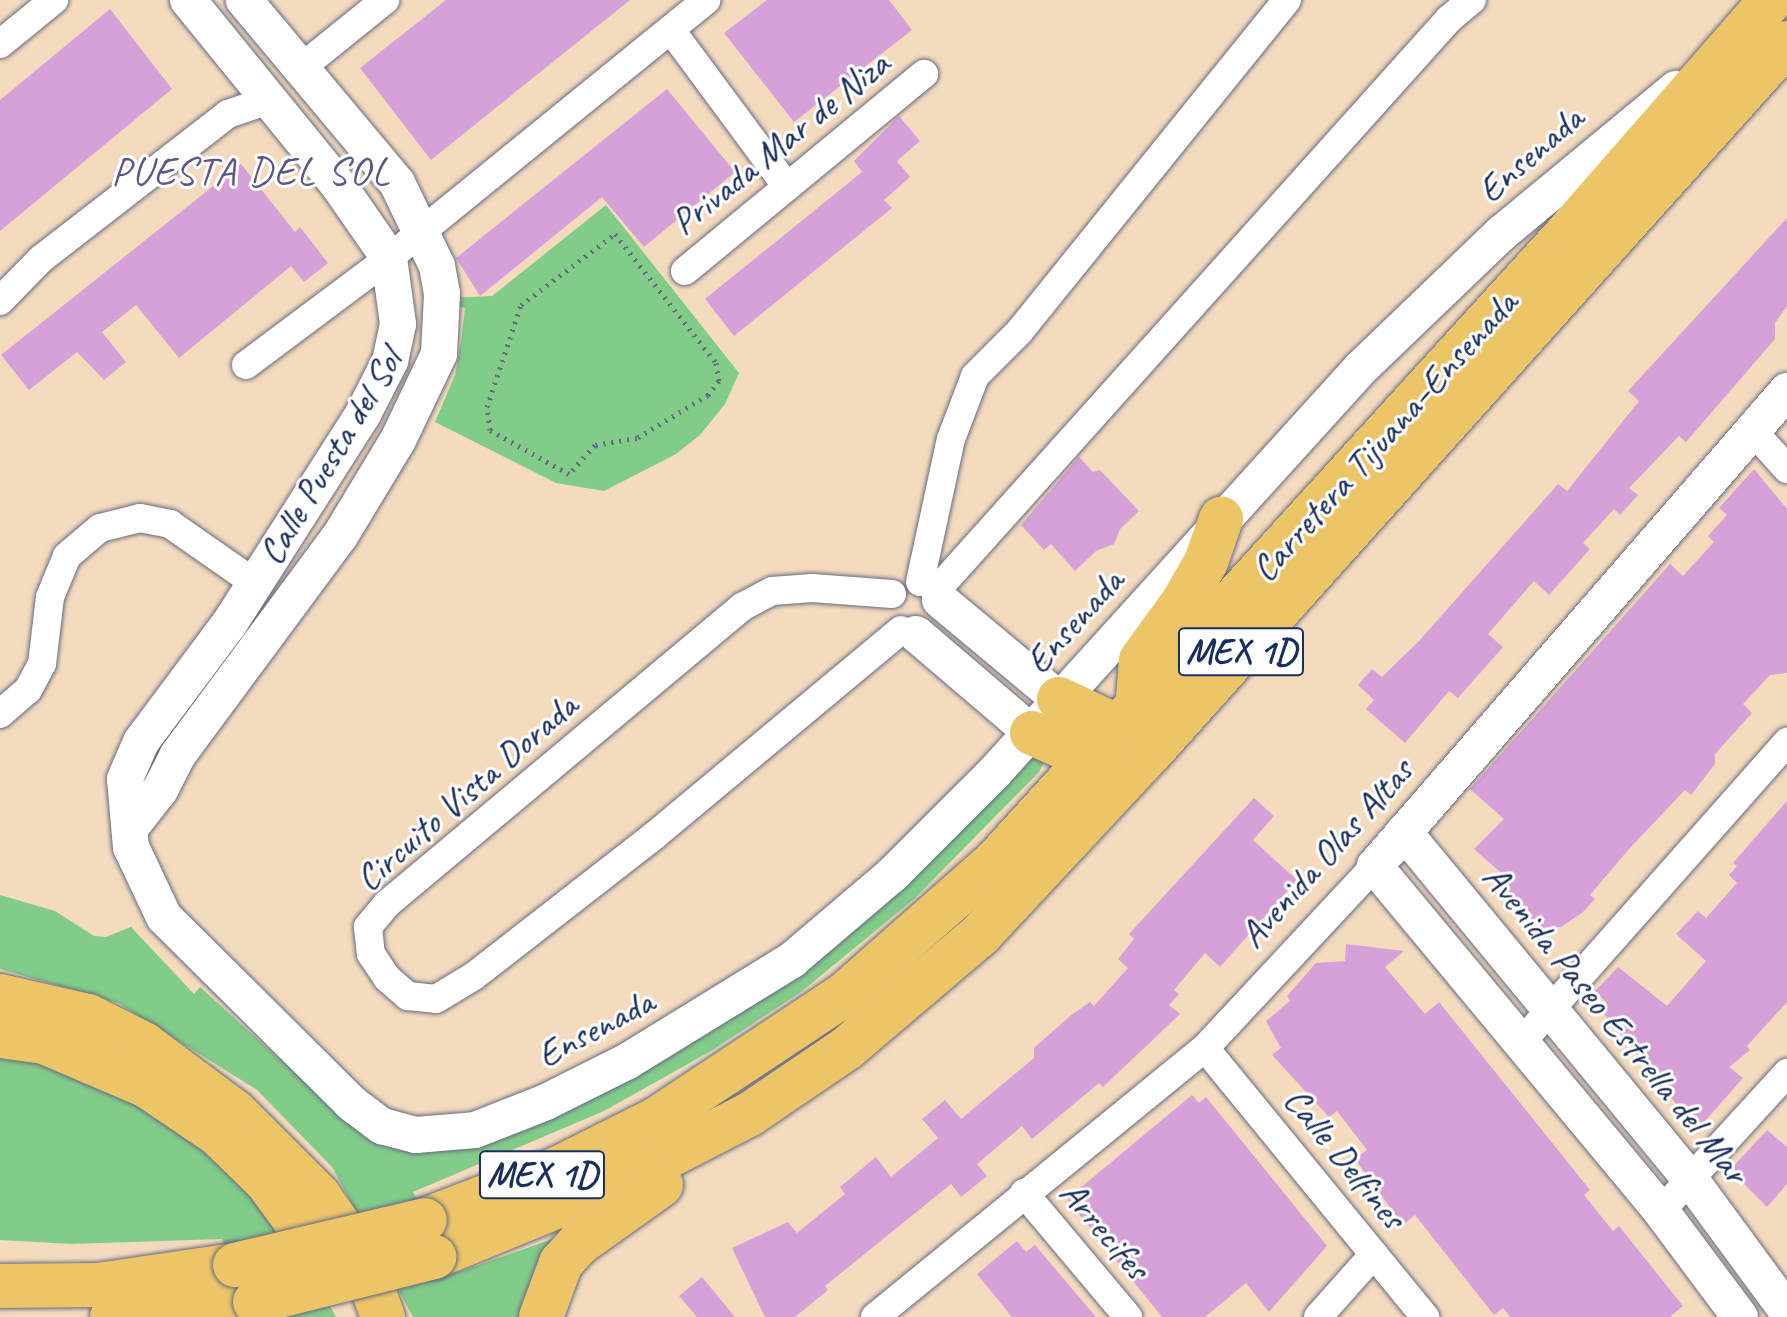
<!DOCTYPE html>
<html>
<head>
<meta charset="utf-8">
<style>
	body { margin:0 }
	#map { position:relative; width:1787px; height:1317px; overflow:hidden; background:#f4dbbe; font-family:Caveat,sans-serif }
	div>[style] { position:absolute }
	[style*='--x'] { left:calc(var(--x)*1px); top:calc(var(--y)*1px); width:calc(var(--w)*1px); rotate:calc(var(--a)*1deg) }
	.green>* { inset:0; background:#82cc89 }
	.building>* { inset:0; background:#d6a0d8 }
	.path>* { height:5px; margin-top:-2.5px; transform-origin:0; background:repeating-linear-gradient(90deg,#676b80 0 2px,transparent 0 8px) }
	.roads { filter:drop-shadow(0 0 2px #676b80) drop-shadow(0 0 2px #676b80) }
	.minor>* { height:28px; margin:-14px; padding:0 14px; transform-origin:14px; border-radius:14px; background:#fff }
	.tertiary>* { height:36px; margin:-18px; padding:0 18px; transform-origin:18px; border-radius:18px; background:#fff }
	.trunk>* { height:44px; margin:-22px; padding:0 22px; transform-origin:22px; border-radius:22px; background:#edc569 }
	.motorway>* { height:44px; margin:-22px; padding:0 22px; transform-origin:22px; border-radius:22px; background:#edc569 }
	.bridges { filter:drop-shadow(0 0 2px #676b80) drop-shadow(0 0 2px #676b80) }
	.trunk-bridge>* { height:44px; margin:-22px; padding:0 22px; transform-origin:22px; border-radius:22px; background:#edc569 }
	.motorway-bridge>* { height:44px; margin:-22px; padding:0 22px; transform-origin:22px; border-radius:22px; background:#edc569 }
	span { translate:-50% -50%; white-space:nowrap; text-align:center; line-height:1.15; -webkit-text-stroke:6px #fff; paint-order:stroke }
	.shield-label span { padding:2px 6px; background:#fff; border:2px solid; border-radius:6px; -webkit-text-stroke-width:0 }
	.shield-label { font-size:36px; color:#1b2f5e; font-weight:700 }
	.street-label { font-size:38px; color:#1b2f5e }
	.neighbourhood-label { font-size:40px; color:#5c5789; letter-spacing:2px }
</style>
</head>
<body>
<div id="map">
	<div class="green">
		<i style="clip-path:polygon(606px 205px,739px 373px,725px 404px,700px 435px,676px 454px,604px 491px,556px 483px,435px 422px,455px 375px,461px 342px,465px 308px,445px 305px,450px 298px,492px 296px)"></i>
		<i style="clip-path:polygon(1023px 747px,1047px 757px,1039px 772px,914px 899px,801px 992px,711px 1051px,604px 1111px,413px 1192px,456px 1273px,564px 1235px,533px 1317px,413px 1317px,332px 1167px,257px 1090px,118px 1003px,0 969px,0 895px,55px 911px,94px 936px,106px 937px,131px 927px,194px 994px,200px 987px,367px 1138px,385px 1146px,418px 1149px,646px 1063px)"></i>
		<i style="clip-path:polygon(0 1046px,145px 1104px,213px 1152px,292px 1239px,336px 1317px,258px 1317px,222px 1239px,71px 1244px,0 1240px)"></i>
	</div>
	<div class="building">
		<i style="clip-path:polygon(446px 0,630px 0,431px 160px,360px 68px)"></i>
		<i style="clip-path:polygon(767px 0,889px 0,912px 30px,794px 122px,724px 33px)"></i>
		<i style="clip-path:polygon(110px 9px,172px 89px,0 231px,0 100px)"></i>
		<i style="clip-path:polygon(667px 89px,735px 172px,644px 247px,602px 197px,480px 296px,456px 258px)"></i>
		<i style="clip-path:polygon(899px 116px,920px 141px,897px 161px,910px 177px,884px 200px,892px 208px,734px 336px,705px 299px,862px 172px,854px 161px)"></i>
		<i style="clip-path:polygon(241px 164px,295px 232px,300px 227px,328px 263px,304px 282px,291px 266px,179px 358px,136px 305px,102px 332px,126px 362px,104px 380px,77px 352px,29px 390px,1px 355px)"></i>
		<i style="clip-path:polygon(1787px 218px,1787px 306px,1775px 323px,1775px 339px,1686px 442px,1679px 436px,1629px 488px,1638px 495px,1620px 515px,1614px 509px,1583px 543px,1590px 549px,1549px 595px,1534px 581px,1488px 634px,1503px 647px,1458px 698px,1449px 691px,1405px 743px,1366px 709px,1374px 700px,1358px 685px,1372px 669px,1382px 677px,1419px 641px,1558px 484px,1567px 491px,1639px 401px,1628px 391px)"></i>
		<i style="clip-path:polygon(1079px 457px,1093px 472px,1100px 470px,1139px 511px,1120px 529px,1114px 544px,1096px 551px,1075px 571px,1051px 544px,1044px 550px,1021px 525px)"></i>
		<i style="clip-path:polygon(1754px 469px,1787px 509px,1787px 673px,1770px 675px,1743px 704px,1752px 713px,1715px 754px,1715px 764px,1691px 795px,1685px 790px,1629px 849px,1590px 895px,1595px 899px,1583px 912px,1561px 927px,1522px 928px,1533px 915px,1500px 887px,1507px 878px,1474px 849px,1504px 819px,1470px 789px,1670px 564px,1683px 576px,1714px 542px,1708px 536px,1727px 515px,1719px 508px)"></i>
		<i style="clip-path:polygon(1254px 798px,1274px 816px,1253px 840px,1297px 880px,1220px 967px,1205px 953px,1174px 990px,1179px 994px,1169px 1005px,1180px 1014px,1103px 1087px,1099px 1083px,1032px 1139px,1022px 1126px,977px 1164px,987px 1176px,961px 1197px,951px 1184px,825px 1286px,828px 1290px,795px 1317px,765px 1317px,732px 1248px,788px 1222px,797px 1233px,845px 1194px,840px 1187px,876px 1157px,891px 1177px,938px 1138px,922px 1119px,945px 1100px,961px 1119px,1034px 1058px,1034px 1048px,1070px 1016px,1090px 1002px,1094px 1006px,1128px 968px,1118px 959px,1134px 939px,1129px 934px)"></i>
		<i style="clip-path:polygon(1787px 801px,1787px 1002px,1747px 1046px,1750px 1050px,1729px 1067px,1743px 1078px,1697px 1130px,1601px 1010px,1607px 1003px,1595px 991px,1618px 967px,1667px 1006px,1706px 961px,1676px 934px,1698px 911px,1706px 918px,1737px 883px,1729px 875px,1737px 866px,1733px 863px)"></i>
		<i style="clip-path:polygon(1346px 944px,1404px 951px,1385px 967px,1425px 1014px,1439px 1002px,1590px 1190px,1584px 1195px,1613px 1231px,1619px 1226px,1683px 1306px,1670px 1317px,1510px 1317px,1503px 1308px,1494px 1315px,1415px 1215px,1403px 1225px,1355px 1159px,1367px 1150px,1337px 1111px,1329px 1117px,1272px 1055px,1281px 1048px,1266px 1021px,1290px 1001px,1287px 996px,1316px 963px,1345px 961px)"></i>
		<i style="clip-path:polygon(1192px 1095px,1199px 1103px,1206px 1097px,1327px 1246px,1269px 1312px,1246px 1283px,1205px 1317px,1162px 1317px,1067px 1199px)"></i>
		<i style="clip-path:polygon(1767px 1130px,1787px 1147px,1787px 1184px,1767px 1207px,1730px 1170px)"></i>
		<i style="clip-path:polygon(1017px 1241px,1026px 1252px,1035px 1245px,1096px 1317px,1012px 1317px,977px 1274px)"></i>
		<i style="clip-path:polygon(702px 1277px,735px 1317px,697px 1317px,679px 1296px)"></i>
	</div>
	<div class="path">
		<i style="--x:615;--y:234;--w:164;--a:51.9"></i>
		<i style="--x:716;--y:363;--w:18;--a:81"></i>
		<i style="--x:719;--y:381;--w:18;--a:128"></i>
		<i style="--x:708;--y:395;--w:83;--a:148.8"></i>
		<i style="--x:637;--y:438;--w:43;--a:170.5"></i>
		<i style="--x:595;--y:445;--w:39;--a:132"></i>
		<i style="--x:569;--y:474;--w:90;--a:-150.9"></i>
		<i style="--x:490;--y:430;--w:23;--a:-97"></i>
		<i style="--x:487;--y:407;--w:108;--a:-71.6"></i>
		<i style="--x:521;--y:305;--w:118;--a:-37.1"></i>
	</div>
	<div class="roads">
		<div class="minor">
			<i style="--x:671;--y:30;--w:195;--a:53.5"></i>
			<i style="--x:0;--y:44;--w:70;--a:-39.2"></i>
			<i style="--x:302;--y:67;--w:107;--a:-38.9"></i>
			<i style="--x:685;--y:271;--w:310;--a:-39.5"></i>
			<i style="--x:0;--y:301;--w:59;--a:-45.7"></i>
			<i style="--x:41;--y:259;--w:237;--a:-37.8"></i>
			<i style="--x:228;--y:114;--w:43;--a:-18.9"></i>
			<i style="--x:246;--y:365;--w:179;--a:-36.8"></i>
			<i style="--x:389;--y:258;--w:409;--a:-39.1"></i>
			<i style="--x:1753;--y:431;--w:51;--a:48.2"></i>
			<i style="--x:920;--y:582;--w:146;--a:-77.8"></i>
			<i style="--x:951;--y:439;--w:67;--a:-69.1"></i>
			<i style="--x:975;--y:376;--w:62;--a:-45"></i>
			<i style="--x:1019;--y:332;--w:427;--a:-51.1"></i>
			<i style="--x:935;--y:592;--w:770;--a:-48.11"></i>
			<i style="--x:1449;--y:19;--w:30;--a:-40"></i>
			<i style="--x:892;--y:594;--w:80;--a:-175.7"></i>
			<i style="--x:812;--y:588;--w:40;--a:175.7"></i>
			<i style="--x:772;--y:591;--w:34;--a:152"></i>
			<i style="--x:742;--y:607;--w:463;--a:140.1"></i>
			<i style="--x:387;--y:904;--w:30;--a:130"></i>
			<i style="--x:368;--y:927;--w:27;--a:84"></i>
			<i style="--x:371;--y:954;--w:29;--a:56"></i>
			<i style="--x:387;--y:978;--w:28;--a:41"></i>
			<i style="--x:408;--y:996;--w:28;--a:6"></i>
			<i style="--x:436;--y:999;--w:44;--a:-31.2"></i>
			<i style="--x:474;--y:976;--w:229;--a:-37.9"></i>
			<i style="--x:655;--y:835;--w:320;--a:-39.8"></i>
			<i style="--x:0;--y:714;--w:37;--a:-41"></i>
			<i style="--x:28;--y:690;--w:30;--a:-62"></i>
			<i style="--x:42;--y:664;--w:67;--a:-83.2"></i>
			<i style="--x:50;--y:597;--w:44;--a:-67.5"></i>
			<i style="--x:67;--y:556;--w:43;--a:-40.3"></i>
			<i style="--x:100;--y:528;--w:41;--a:-14"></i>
			<i style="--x:140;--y:518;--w:31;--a:11"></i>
			<i style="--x:170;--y:524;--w:101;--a:34.9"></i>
			<i style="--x:1519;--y:1045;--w:405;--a:-48.5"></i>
			<i style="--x:1205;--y:1048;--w:348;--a:50.7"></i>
			<i style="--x:1024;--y:1193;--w:162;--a:50"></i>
			<i style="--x:1661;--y:1211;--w:187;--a:-47.6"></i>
			<i style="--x:875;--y:1317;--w:426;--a:-39.2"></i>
			<i style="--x:1205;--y:1048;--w:249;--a:-47"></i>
			<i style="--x:1318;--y:1317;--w:84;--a:-48.4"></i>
		</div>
		<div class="tertiary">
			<i style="--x:188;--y:0;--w:240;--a:50.9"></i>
			<i style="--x:339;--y:186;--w:88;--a:55.2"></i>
			<i style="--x:389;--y:258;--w:67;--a:82.2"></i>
			<i style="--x:398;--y:324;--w:38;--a:102"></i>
			<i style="--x:390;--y:361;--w:59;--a:117"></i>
			<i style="--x:363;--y:414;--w:249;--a:122.5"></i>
			<i style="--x:229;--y:624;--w:147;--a:126.7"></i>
			<i style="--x:141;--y:742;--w:40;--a:113.4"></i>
			<i style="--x:125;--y:779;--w:68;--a:85"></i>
			<i style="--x:131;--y:847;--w:77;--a:64.8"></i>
			<i style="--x:164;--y:917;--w:264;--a:44.8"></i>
			<i style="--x:351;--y:1103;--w:39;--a:37"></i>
			<i style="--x:382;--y:1126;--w:35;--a:15"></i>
			<i style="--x:416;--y:1135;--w:59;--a:-4.8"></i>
			<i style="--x:475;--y:1130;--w:76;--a:-21.5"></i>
			<i style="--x:546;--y:1102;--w:92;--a:-26.6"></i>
			<i style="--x:628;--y:1061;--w:193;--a:-31.6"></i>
			<i style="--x:792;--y:960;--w:133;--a:-40.4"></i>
			<i style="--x:893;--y:874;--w:143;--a:-45"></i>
			<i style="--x:994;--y:773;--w:547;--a:-47.82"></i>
			<i style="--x:1361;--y:368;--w:195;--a:-43.8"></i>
			<i style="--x:1502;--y:233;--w:226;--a:-39.6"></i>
			<i style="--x:940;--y:600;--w:155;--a:39.8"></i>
			<i style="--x:916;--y:634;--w:153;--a:40.5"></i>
			<i style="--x:131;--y:827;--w:47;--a:-51.9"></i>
			<i style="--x:160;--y:790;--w:38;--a:-63"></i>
			<i style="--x:177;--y:756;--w:274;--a:-53.5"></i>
			<i style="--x:340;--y:536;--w:112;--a:-58.9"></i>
			<i style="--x:398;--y:440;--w:95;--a:-64.5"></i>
			<i style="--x:439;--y:354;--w:60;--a:-87.1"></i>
			<i style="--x:442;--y:294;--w:28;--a:-100"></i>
			<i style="--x:437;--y:266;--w:92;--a:-115.7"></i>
			<i style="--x:397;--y:183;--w:239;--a:-129.9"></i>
			<i style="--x:1404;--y:832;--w:450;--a:50.5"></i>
			<i style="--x:1690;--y:1179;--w:164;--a:53.7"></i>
			<i style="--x:1740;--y:1317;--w:132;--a:-126.7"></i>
			<i style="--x:1661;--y:1211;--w:448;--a:-129.7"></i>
			<i style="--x:1375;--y:866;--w:629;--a:-49.06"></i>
		</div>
		<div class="trunk">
			<i style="--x:1059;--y:699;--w:68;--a:25.1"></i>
			<i style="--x:1137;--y:710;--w:50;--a:-85.4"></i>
			<i style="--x:1141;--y:660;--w:72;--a:-54.1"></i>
			<i style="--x:1183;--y:602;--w:46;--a:-60.1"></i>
			<i style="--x:1206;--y:562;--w:46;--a:-70.8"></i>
			<i style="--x:1032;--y:733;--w:66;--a:24.2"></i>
			<i style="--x:0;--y:996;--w:90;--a:12.8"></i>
			<i style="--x:88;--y:1016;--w:63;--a:26.6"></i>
			<i style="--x:144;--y:1044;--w:114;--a:36.8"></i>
			<i style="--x:235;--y:1112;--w:119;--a:45"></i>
			<i style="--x:319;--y:1196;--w:74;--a:55.5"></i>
			<i style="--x:361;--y:1257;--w:64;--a:69.9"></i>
			<i style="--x:0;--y:1036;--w:44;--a:7.8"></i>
			<i style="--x:44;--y:1042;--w:112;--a:23.1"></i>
			<i style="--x:147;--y:1086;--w:87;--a:34.2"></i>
			<i style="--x:219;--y:1135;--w:67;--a:44.4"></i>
			<i style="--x:267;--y:1182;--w:115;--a:53.8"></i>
			<i style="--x:425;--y:1220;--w:142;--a:-21.1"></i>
			<i style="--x:557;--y:1169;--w:110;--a:-26.6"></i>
			<i style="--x:655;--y:1120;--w:227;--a:-33.5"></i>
			<i style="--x:844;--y:995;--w:201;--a:-41.4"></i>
			<i style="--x:995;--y:862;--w:848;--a:-47.68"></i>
			<i style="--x:1566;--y:235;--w:312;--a:-48.9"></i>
			<i style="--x:0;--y:1286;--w:98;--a:-0.6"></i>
			<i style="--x:98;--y:1285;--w:138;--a:-8.3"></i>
		</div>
		<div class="motorway">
			<i style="--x:434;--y:1257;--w:205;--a:-22.3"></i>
			<i style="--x:624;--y:1179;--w:142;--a:-27.3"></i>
			<i style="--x:750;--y:1114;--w:117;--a:-34.2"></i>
			<i style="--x:847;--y:1048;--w:176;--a:-40.4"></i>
			<i style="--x:981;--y:934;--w:248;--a:-47"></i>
			<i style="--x:1150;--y:753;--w:954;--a:-48.1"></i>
			<i style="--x:112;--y:1317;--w:144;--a:-6"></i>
			<i style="--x:541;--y:1317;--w:58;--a:-69.7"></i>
			<i style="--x:561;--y:1263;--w:25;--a:-48"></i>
			<i style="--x:578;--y:1244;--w:102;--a:-35.4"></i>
		</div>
	</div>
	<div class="bridges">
		<div class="trunk-bridge">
			<i style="--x:235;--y:1265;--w:195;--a:-13.3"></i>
		</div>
		<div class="motorway-bridge">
			<i style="--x:255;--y:1302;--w:185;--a:-14.1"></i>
		</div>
	</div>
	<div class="shield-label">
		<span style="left:1241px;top:652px">MEX 1D</span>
		<span style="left:542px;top:1175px">MEX 1D</span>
	</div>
	<div class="street-label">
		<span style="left:780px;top:143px;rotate:-39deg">Privada Mar de Niza</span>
		<span style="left:1530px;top:154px;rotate:-41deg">Ensenada</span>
		<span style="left:1384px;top:436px;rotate:-48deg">Carretera Tijuana–Ensenada</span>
		<span style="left:330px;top:457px;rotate:-59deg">Calle Puesta del Sol</span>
		<span style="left:1074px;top:621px;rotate:-48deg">Ensenada</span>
		<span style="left:466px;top:792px;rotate:-41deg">Circuito Vista Dorada</span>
		<span style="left:1326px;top:853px;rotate:-48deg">Avenida Olas Altas</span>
		<span style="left:1616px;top:1024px;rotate:51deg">Avenida Paseo Estrella del Mar</span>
		<span style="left:595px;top:1028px;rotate:-28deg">Ensenada</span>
		<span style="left:1345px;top:1158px;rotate:51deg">Calle Delfines</span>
		<span style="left:1105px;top:1230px;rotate:50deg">Arrecifes</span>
	</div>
	<div class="neighbourhood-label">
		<span style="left:251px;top:171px">PUESTA DEL SOL</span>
	</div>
</div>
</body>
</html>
